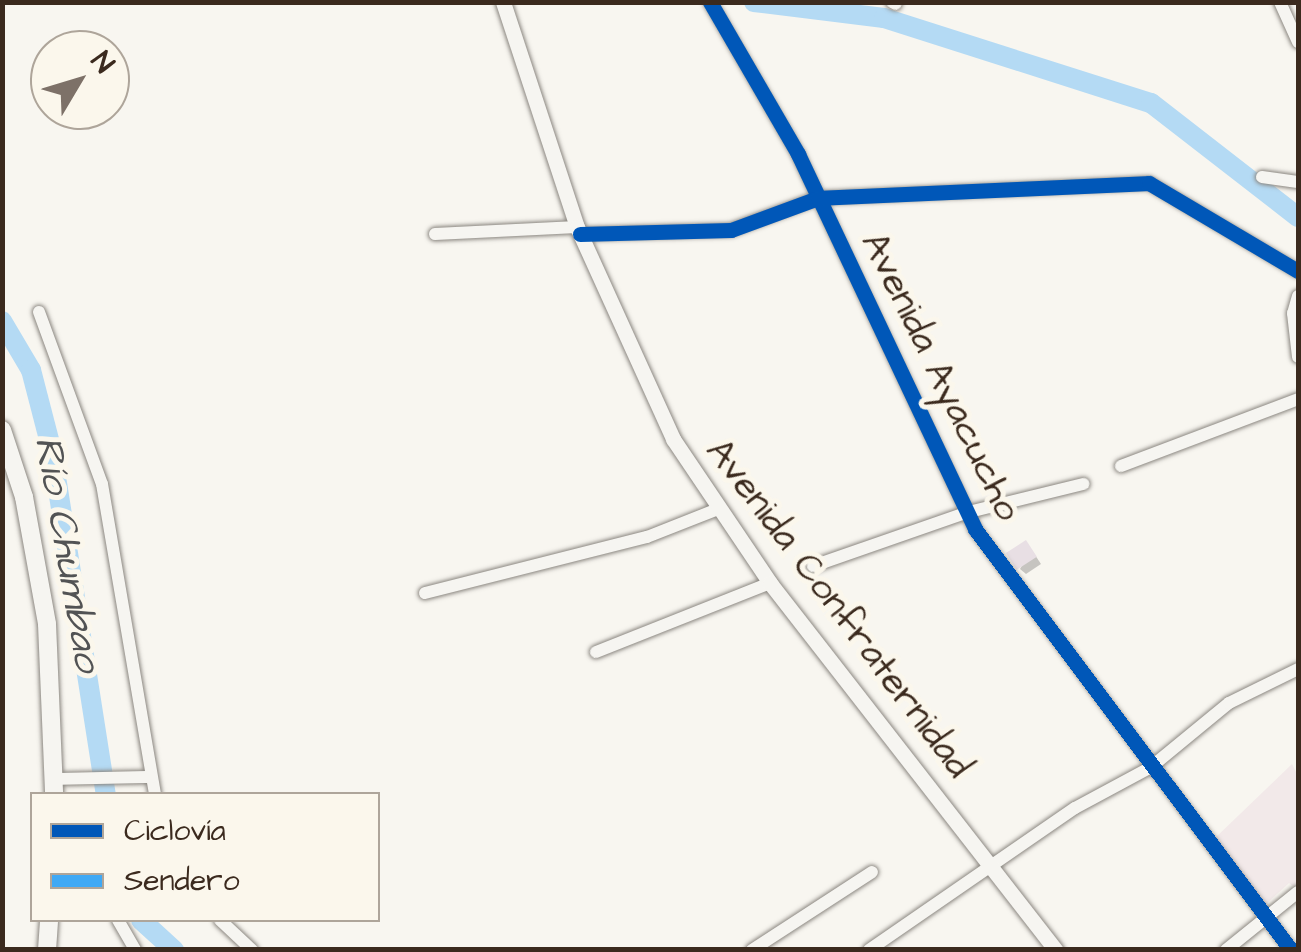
<!DOCTYPE html>
<html>
<head>
<meta charset="utf-8">
<style>
	body { margin:0 }
	#map { position:relative; width:1301px; height:952px; overflow:hidden; background:#f8f6f0; font-family:"Architects Daughter",sans-serif }
	div>[style] { position:absolute }
	[style*='--x'] { left:calc(var(--x)*1px); top:calc(var(--y)*1px); width:calc(var(--w)*1px); rotate:calc(var(--a)*1deg) }
	.built>* { inset:0; background:#f2e9e9 }
	.shadow>* { inset:0; background:#0003 }
	.river>* { height:20px; margin:-10px; padding:0 10px; transform-origin:10px; border-radius:10px; background:#b4daf4 }
	.building>* { inset:0; background:#e8dfe4; transform-origin:0 0 }
	.roads { filter:drop-shadow(0 0 2px #8b8781) drop-shadow(0 0 2px #8b8781) }
	.minor>* { height:12px; margin:-6px; padding:0 6px; transform-origin:6px; border-radius:6px; background:#f6f5f1 }
	.major>* { height:15px; margin:-7.5px; padding:0 7.5px; transform-origin:7.5px; border-radius:7.5px; background:#f6f5f1 }
	.highway>* { height:18px; margin:-9px; padding:0 9px; transform-origin:9px; border-radius:9px; background:#f6f5f1 }
	.quiet>* { height:12px; margin-top:-6px; transform-origin:0; background:repeating-linear-gradient(90deg,#3fa9f5 0 25px,transparent 0 37px) }
	.cycleway>* { height:15px; margin:-7.5px; padding:0 7.5px; transform-origin:7.5px; border-radius:7.5px; background:#0057b8 }
	span { translate:-50% -50%; white-space:nowrap; text-align:center; line-height:1.15; -webkit-text-stroke:10px #fbf7ec; paint-order:stroke }
	.street-label { font-size:38px; color:#3b2a1e }
	.water-label { font-size:40px; color:#525354; font-style:italic }
	.frame { position:absolute; inset:0; border:5px solid #3b2a1e; pointer-events:none }
	.legend { position:absolute; left:30px; top:792px; width:350px; height:130px; box-sizing:border-box; background:#fbf7ec; border:2px solid #aea59a; margin:0; padding:12px 18px; list-style:none; font-size:30px; color:#3b2a1e }
	.legend li { display:flex; align-items:center; gap:20px; height:50px }
	.legend b { width:50px; border:2px solid #aea59a }
	.north { position:absolute; left:30px; top:30px; width:100px; height:100px; box-sizing:border-box; background:#fbf7ec; border:2px solid #aea59a; border-radius:50%; rotate:52deg; font-size:28px; font-weight:700; line-height:40px; text-align:center; color:#3b2a1e }
	.north::after { content:''; display:block; margin:auto; width:35px; height:45px; background:#7d7168; clip-path:polygon(50% 0,100% 100%,50% 72%,0 100%) }
</style>
</head>
<body>
<div id="map">
	<div class="built">
		<i style="clip-path:polygon(1292px 764px,1298px 776px,1298px 890px,1289px 883px,1264px 906px,1214px 839px)"></i>
	</div>
	<div class="shadow">
		<i style="clip-path:polygon(1031px 549px,1041px 564px,1026px 574px,1020px 569px)"></i>
	</div>
	<div class="river">
		<i style="--x:754;--y:2;--w:131;--a:7"></i>
		<i style="--x:884;--y:18;--w:280;--a:17.7"></i>
		<i style="--x:1151;--y:103;--w:186;--a:37.8"></i>
		<i style="--x:2;--y:321;--w:57;--a:59.4"></i>
		<i style="--x:31;--y:370;--w:84;--a:75.5"></i>
		<i style="--x:52;--y:451;--w:347;--a:81.1"></i>
		<i style="--x:141;--y:920;--w:45;--a:42.3"></i>
	</div>
	<div class="building">
		<i style="left:1026px;top:540px;width:20px;height:24px;rotate:57deg"></i>
	</div>
	<div class="roads">
		<div class="minor">
			<i style="--x:710;--y:2;--w:176;--a:59.9"></i>
			<i style="--x:798;--y:154;--w:415;--a:64.7"></i>
			<i style="--x:975;--y:529;--w:526;--a:53.11"></i>
			<i style="--x:892;--y:2;--w:4;--a:27"></i>
			<i style="--x:1280;--y:2;--w:44;--a:65.8"></i>
			<i style="--x:1262;--y:177;--w:36;--a:8"></i>
			<i style="--x:435;--y:234;--w:142;--a:-2.8"></i>
			<i style="--x:580;--y:234;--w:151;--a:-1.5"></i>
			<i style="--x:731;--y:230;--w:93;--a:-20.2"></i>
			<i style="--x:818;--y:198;--w:331;--a:-2.6"></i>
			<i style="--x:1149;--y:183;--w:173;--a:30.6"></i>
			<i style="--x:1298;--y:296;--w:18;--a:106"></i>
			<i style="--x:1293;--y:313;--w:44;--a:83.5"></i>
			<i style="--x:39;--y:312;--w:183;--a:69.9"></i>
			<i style="--x:102;--y:484;--w:314;--a:80.3"></i>
			<i style="--x:1121;--y:466;--w:189;--a:-20.7"></i>
			<i style="--x:813;--y:566;--w:161;--a:-19.2"></i>
			<i style="--x:965;--y:513;--w:122;--a:-13.8"></i>
			<i style="--x:425;--y:593;--w:229;--a:-14.2"></i>
			<i style="--x:647;--y:537;--w:76;--a:-21.5"></i>
			<i style="--x:596;--y:652;--w:187;--a:-21.6"></i>
			<i style="--x:54;--y:779;--w:97;--a:-1.2"></i>
			<i style="--x:118;--y:920;--w:34;--a:60"></i>
			<i style="--x:220;--y:920;--w:44;--a:43.2"></i>
			<i style="--x:752;--y:950;--w:143;--a:-33"></i>
			<i style="--x:869;--y:950;--w:250;--a:-34.6"></i>
			<i style="--x:1075;--y:808;--w:86;--a:-28.3"></i>
			<i style="--x:1151;--y:767;--w:101;--a:-39.4"></i>
			<i style="--x:1229;--y:703;--w:77;--a:-26.2"></i>
			<i style="--x:1226;--y:950;--w:92;--a:-38.9"></i>
		</div>
		<div class="major">
			<i style="--x:503;--y:2;--w:237;--a:71.8"></i>
			<i style="--x:577;--y:227;--w:233;--a:65.6"></i>
			<i style="--x:673;--y:439;--w:174;--a:56"></i>
			<i style="--x:770;--y:583;--w:465;--a:52.1"></i>
		</div>
		<div class="highway">
			<i style="--x:2;--y:430;--w:71;--a:71.8"></i>
			<i style="--x:24;--y:497;--w:129;--a:79.7"></i>
			<i style="--x:47;--y:624;--w:170;--a:87.6"></i>
			<i style="--x:47;--y:950;--w:30;--a:-86"></i>
		</div>
	</div>
	<div class="quiet">
		<i style="--x:896;--y:2;--w:2;--a:90"></i>
	</div>
	<div class="cycleway">
		<i style="--x:710;--y:2;--w:176;--a:59.9"></i>
		<i style="--x:798;--y:154;--w:415;--a:64.7"></i>
		<i style="--x:975;--y:529;--w:526;--a:53.11"></i>
		<i style="--x:580;--y:234;--w:151;--a:-1.5"></i>
		<i style="--x:731;--y:230;--w:93;--a:-20.2"></i>
		<i style="--x:818;--y:198;--w:331;--a:-2.6"></i>
		<i style="--x:1149;--y:183;--w:173;--a:30.6"></i>
	</div>
	<div class="street-label">
		<span style="left:940px;top:377px;rotate:64deg">Avenida Ayacucho</span>
		<span style="left:838px;top:609px;rotate:53deg">Avenida Confraternidad</span>
	</div>
	<div class="water-label">
		<span style="left:67px;top:554px;rotate:80deg">Río Chumbao</span>
	</div>
	<div class="frame"></div>
	<ul class="legend">
	<li><b style="height:12px;background:#0057b8"></b>Ciclovía</li>
	<li><b style="height:12px;background:#3fa9f5"></b>Sendero</li>
	</ul>
	<div class="north">N</div>
</div>
</body>
</html>
